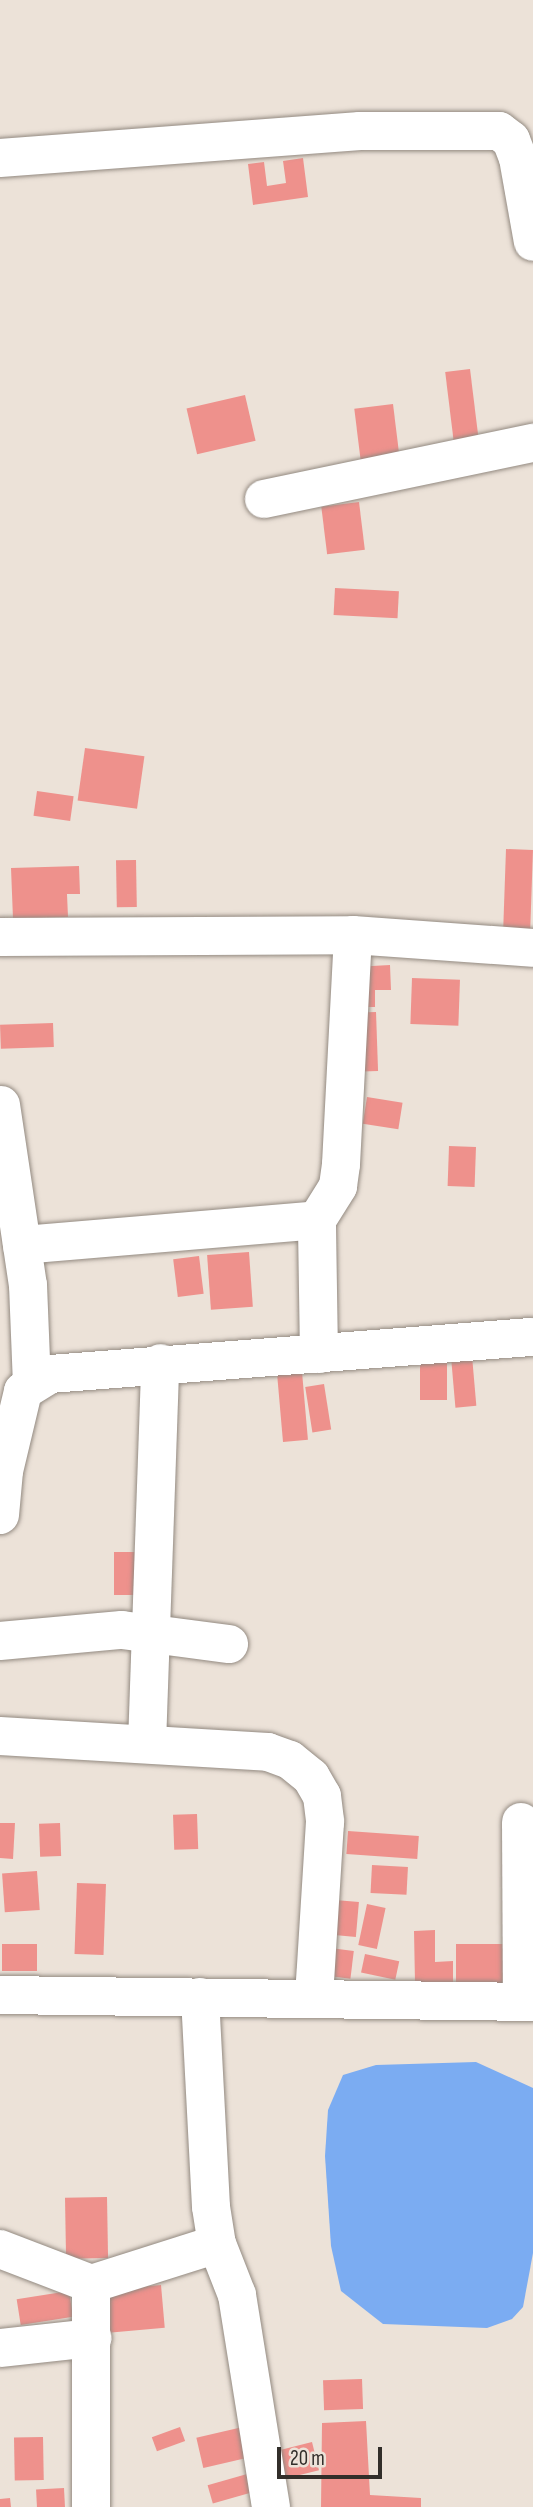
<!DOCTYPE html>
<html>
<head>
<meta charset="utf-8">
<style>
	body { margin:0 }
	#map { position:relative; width:533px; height:2507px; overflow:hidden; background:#ece2d8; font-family:"Sofia Sans Condensed",sans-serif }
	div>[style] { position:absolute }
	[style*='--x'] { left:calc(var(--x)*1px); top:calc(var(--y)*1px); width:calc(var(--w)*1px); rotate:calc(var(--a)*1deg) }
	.water>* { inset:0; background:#7bacf2 }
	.building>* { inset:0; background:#ee918c; transform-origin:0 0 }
	.roads { filter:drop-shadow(0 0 2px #938a81) drop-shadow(0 0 2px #938a81) }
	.minor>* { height:38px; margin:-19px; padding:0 19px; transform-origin:19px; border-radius:19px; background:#fff }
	span { translate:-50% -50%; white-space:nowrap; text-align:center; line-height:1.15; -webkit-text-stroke:5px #ece2d8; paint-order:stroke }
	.scale { position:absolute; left:277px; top:2447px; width:105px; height:32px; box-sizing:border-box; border:4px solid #322e2a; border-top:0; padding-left:9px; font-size:21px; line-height:24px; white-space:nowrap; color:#322e2a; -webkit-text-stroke:5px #ece2d8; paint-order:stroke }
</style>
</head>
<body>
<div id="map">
	<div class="water">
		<i style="clip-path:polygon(476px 2062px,533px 2088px,533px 2253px,523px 2307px,512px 2319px,487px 2328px,383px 2324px,341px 2291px,331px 2246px,325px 2156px,328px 2110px,343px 2075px,376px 2065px)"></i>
	</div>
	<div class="building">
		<i style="clip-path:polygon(303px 158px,308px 197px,253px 205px,248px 164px,264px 162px,267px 186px,286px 183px,283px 161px)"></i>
		<i style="left:470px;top:369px;width:78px;height:25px;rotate:83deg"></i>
		<i style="left:245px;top:395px;width:47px;height:60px;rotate:77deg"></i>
		<i style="left:393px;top:404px;width:55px;height:39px;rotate:83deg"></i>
		<i style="left:359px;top:502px;width:48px;height:38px;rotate:83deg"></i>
		<i style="left:335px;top:588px;width:64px;height:27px;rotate:3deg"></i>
		<i style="left:85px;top:748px;width:60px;height:53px;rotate:8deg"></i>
		<i style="left:37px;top:791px;width:37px;height:25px;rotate:8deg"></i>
		<i style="left:506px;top:849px;width:27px;height:82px;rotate:2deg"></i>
		<i style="left:136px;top:860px;width:47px;height:20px;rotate:89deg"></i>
		<i style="clip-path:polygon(79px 866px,80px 894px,67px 894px,68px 917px,13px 919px,11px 868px)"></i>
		<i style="clip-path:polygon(390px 965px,391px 990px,375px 990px,375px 1007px,355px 1007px,354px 967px)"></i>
		<i style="left:412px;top:978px;width:48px;height:46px;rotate:2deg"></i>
		<i style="left:376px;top:1012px;width:59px;height:17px;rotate:88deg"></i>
		<i style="left:53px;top:1023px;width:24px;height:53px;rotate:88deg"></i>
		<i style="left:367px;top:1097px;width:36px;height:27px;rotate:9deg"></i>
		<i style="left:449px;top:1146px;width:27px;height:40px;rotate:2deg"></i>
		<i style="left:249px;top:1252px;width:55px;height:42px;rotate:86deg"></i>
		<i style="left:199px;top:1256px;width:38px;height:26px;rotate:83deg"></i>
		<i style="left:472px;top:1356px;width:50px;height:21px;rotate:85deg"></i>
		<i style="left:420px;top:1357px;width:27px;height:43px"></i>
		<i style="left:302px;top:1372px;width:68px;height:25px;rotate:85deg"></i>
		<i style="left:324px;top:1384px;width:46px;height:19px;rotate:81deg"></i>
		<i style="left:114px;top:1552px;width:30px;height:43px"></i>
		<i style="left:197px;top:1814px;width:35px;height:24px;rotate:88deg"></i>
		<i style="clip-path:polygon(0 1823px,15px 1823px,13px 1859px,0 1858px)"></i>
		<i style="left:60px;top:1823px;width:33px;height:21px;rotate:88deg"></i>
		<i style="left:348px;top:1831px;width:71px;height:23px;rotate:4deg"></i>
		<i style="left:372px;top:1865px;width:36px;height:28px;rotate:3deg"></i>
		<i style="left:37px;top:1871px;width:39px;height:35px;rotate:86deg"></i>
		<i style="left:77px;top:1883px;width:29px;height:71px;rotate:2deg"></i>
		<i style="left:335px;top:1900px;width:24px;height:35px;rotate:5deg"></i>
		<i style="left:367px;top:1904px;width:19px;height:42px;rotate:12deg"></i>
		<i style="clip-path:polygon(435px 1930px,435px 1962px,453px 1961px,453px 1983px,415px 1983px,414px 1931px)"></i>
		<i style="left:2px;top:1944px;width:35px;height:27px"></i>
		<i style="left:456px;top:1944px;width:47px;height:40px"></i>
		<i style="left:330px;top:1948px;width:24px;height:28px;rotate:7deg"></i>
		<i style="left:365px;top:1954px;width:35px;height:19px;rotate:12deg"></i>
		<i style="left:107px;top:2197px;width:61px;height:42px;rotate:89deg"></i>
		<i style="left:161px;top:2285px;width:43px;height:59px;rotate:85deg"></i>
		<i style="left:69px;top:2291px;width:26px;height:53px;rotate:81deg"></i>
		<i style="left:362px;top:2379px;width:30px;height:39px;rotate:88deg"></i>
		<i style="clip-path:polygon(366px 2421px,370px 2495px,421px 2498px,421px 2507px,321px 2507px,322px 2423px)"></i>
		<i style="left:247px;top:2426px;width:31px;height:52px;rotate:77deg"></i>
		<i style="left:180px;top:2427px;width:15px;height:30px;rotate:70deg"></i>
		<i style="left:43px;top:2437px;width:43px;height:29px;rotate:89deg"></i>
		<i style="left:312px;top:2442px;width:29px;height:44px;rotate:76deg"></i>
		<i style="left:247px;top:2474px;width:19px;height:41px;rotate:74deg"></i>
		<i style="left:64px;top:2488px;width:19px;height:28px;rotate:87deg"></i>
		<i style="clip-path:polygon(10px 2498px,11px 2507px,0 2507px,0 2499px)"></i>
	</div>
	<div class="roads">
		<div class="minor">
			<i style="--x:0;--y:158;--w:361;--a:-4.3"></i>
			<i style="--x:360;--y:131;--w:139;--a:0"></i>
			<i style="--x:499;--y:131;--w:15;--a:37"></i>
			<i style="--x:511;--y:140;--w:19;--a:69"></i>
			<i style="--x:518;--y:158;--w:85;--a:79.9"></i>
			<i style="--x:264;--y:499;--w:275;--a:-11.8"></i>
			<i style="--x:0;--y:937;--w:353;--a:-0.3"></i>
			<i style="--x:353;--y:935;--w:180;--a:4.1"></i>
			<i style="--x:1;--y:1105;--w:182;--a:81.5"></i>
			<i style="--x:28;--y:1285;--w:98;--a:87.7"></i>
			<i style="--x:22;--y:1245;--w:296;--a:-4.8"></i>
			<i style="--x:319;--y:1354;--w:134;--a:-90.9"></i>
			<i style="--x:317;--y:1220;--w:40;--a:-58"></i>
			<i style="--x:338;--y:1186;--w:22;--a:-82"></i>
			<i style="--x:341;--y:1164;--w:229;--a:-87"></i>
			<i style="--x:0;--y:1515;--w:44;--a:-84.8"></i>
			<i style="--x:4;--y:1471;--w:82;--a:-76.6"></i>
			<i style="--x:23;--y:1391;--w:32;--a:-32"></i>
			<i style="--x:50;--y:1374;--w:484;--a:-4.4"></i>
			<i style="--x:0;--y:1641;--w:122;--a:-5.2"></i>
			<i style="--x:122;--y:1630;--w:108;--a:7.5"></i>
			<i style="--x:0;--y:1736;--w:268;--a:3.4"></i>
			<i style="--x:268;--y:1752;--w:23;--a:20"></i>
			<i style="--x:290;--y:1760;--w:27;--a:39"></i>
			<i style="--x:311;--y:1777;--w:22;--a:60"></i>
			<i style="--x:322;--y:1796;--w:26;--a:83"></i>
			<i style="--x:325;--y:1822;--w:177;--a:93.6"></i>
			<i style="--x:147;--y:1744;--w:381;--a:-88"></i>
			<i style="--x:521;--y:1822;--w:180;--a:89.7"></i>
			<i style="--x:0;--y:1995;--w:533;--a:0.75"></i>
			<i style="--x:200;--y:1997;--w:210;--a:87"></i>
			<i style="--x:211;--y:2207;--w:37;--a:81"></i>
			<i style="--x:217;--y:2244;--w:55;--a:68.6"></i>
			<i style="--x:237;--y:2295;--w:215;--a:80.9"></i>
			<i style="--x:0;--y:2249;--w:97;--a:21"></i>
			<i style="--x:91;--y:2284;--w:223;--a:90"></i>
			<i style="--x:91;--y:2284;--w:132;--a:-17.6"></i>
			<i style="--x:0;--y:2348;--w:93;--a:-6.2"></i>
		</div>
	</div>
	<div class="scale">20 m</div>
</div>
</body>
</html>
